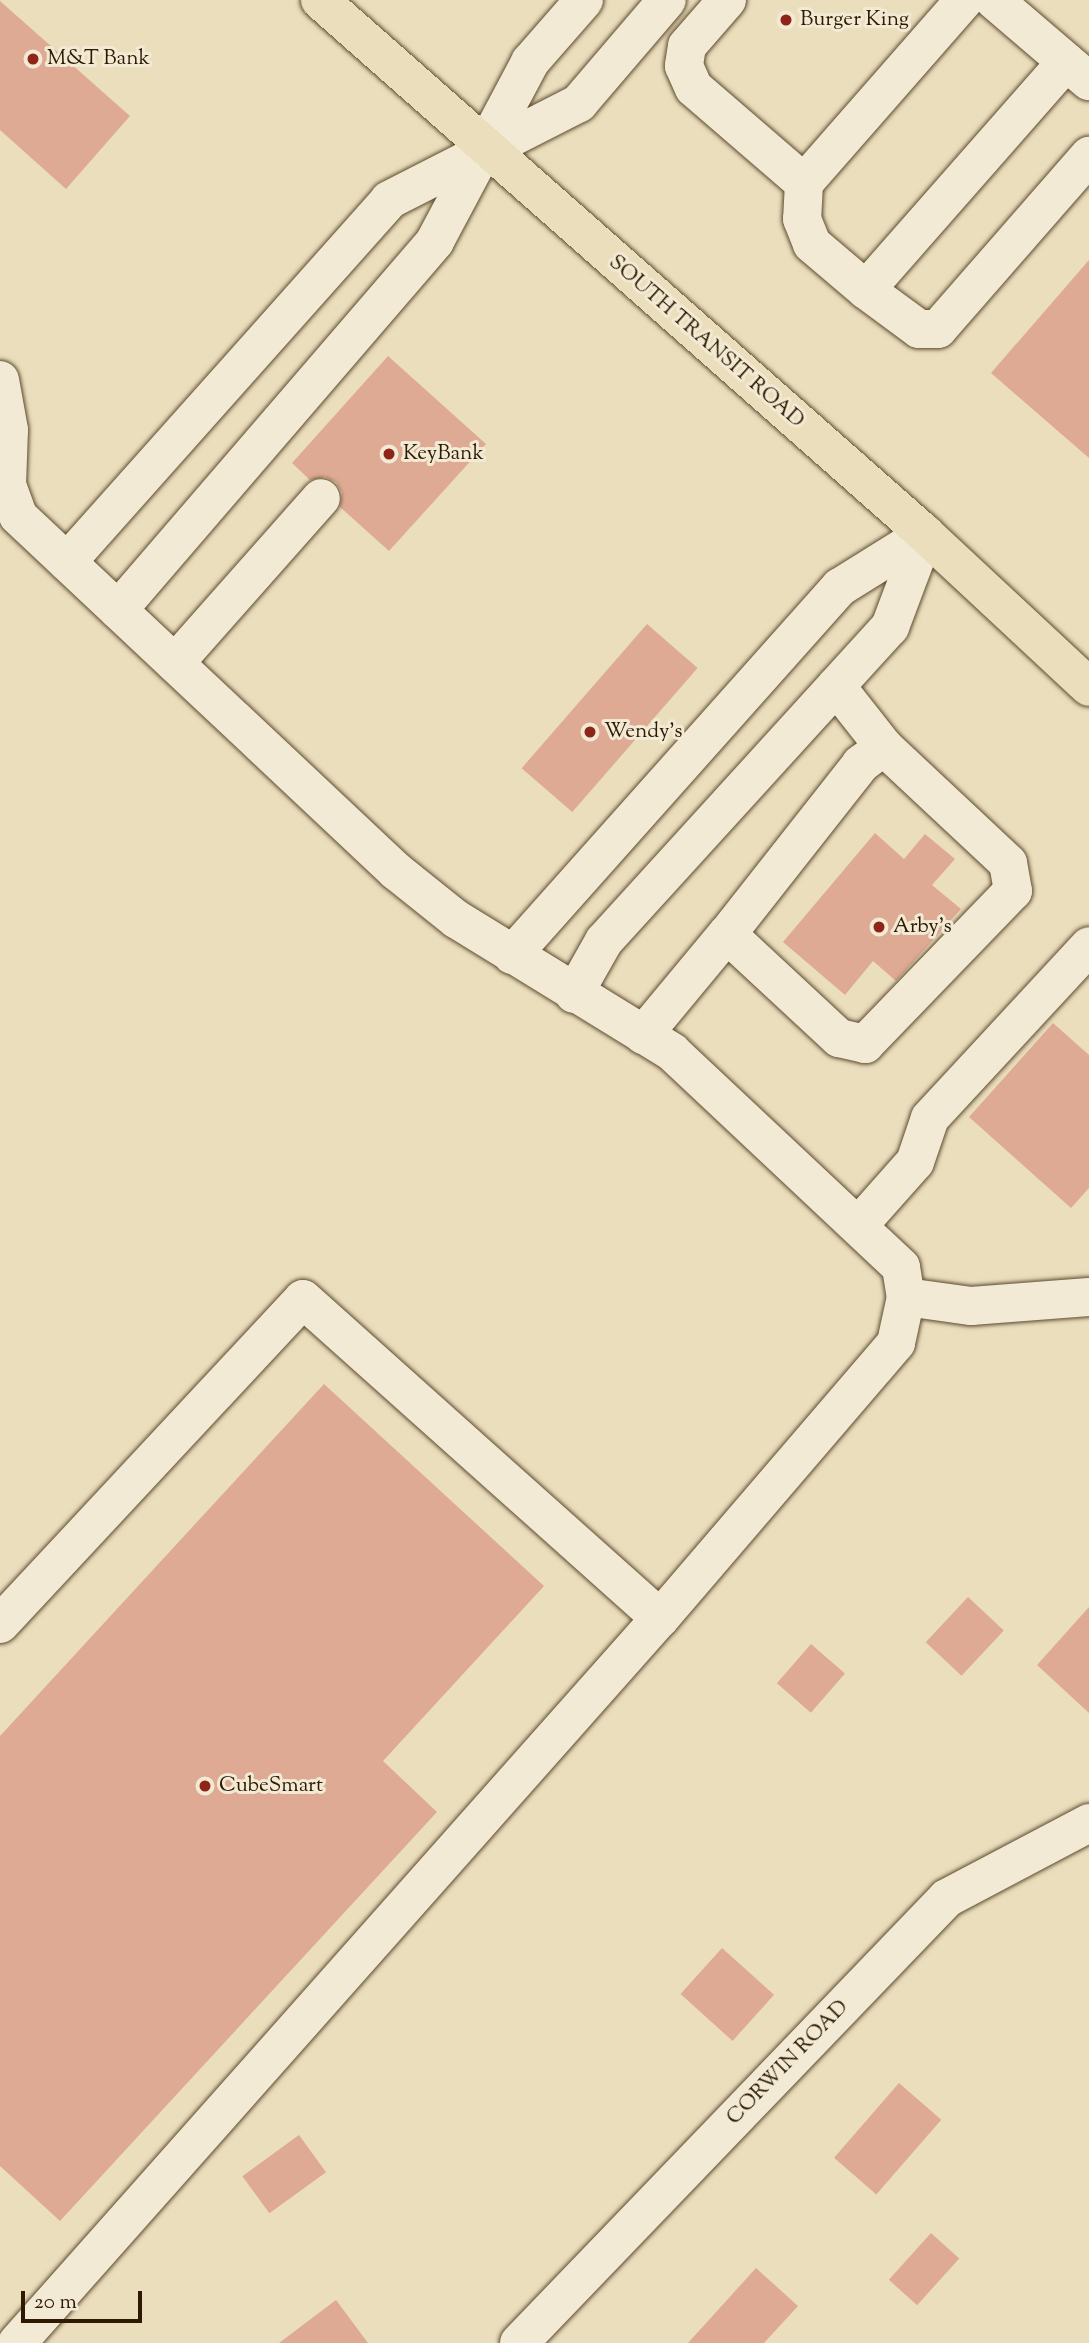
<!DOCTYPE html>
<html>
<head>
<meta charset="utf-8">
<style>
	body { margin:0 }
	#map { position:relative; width:1089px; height:2343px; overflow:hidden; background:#ebdebd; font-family:"Sorts Mill Goudy",serif }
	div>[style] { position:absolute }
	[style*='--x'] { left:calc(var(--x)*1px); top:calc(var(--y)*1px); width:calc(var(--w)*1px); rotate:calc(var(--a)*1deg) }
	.building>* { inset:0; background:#dfaa94; transform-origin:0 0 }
	.roads { filter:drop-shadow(0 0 2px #5c4b2f) drop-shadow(0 0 2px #5c4b2f) }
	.minor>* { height:38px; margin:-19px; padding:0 19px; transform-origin:19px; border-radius:19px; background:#f2ead4 }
	.highway>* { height:38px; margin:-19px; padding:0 19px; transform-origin:19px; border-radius:19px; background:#ebdebd }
	.dots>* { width:19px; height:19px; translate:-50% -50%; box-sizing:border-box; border:4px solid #f2ead4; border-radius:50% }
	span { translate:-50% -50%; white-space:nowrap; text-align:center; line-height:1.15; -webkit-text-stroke:6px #f2ead4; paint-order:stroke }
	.poi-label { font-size:21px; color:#2d1a00 }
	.left { translate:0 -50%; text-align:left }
	.street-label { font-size:21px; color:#2d1a00 }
	.scale { position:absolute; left:21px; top:2291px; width:121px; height:32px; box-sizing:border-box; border:4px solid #2d1a00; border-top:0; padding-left:9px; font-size:21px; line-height:24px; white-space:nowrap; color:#2d1a00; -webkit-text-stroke:5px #f2ead4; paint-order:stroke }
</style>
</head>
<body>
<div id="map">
	<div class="building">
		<i style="clip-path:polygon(0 1px,130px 116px,66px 189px,0 130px)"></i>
		<i style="clip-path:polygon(1089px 260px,1089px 458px,991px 373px)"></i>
		<i style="clip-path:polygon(388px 356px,486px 444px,389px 551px,340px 507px,342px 492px,336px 482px,325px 477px,310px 480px,292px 463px)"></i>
		<i style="left:647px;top:624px;width:67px;height:191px;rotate:41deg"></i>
		<i style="clip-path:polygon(875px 833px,904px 859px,925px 834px,955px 859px,932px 885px,961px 909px,896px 981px,873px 961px,845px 995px,783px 942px)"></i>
		<i style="clip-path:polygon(1053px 1023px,1089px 1055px,1089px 1188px,1071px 1208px,969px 1117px)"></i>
		<i style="clip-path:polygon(324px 1384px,544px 1586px,383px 1761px,437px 1812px,60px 2221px,0 2166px,0 1736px)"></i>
		<i style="left:968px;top:1597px;width:49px;height:62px;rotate:43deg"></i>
		<i style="clip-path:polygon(1089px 1607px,1089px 1713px,1037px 1665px)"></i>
		<i style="left:811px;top:1644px;width:45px;height:52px;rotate:41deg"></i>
		<i style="left:722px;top:1948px;width:70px;height:62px;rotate:42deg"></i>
		<i style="left:899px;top:2083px;width:56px;height:99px;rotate:41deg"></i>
		<i style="left:299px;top:2135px;width:46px;height:70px;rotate:54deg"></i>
		<i style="left:931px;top:2233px;width:38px;height:63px;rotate:42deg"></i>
		<i style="clip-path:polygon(756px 2268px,798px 2306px,764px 2343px,688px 2343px)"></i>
		<i style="clip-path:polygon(336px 2300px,368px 2343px,279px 2343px)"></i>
	</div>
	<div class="roads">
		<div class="minor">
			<i style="--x:727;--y:0;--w:61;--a:131"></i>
			<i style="--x:687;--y:46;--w:20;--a:99"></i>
			<i style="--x:684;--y:66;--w:24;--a:66"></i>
			<i style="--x:694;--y:88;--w:145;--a:40.8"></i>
			<i style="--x:804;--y:183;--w:36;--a:93"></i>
			<i style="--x:802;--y:219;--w:27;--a:68"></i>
			<i style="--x:812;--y:244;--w:71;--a:40.4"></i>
			<i style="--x:994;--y:0;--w:125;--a:40.5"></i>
			<i style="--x:1066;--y:62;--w:303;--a:131.3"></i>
			<i style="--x:866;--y:290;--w:66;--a:36.3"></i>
			<i style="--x:919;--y:329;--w:19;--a:0"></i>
			<i style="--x:938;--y:329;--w:230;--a:-48.9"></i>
			<i style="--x:804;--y:183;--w:243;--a:-48.8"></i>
			<i style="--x:0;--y:380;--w:51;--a:79.8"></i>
			<i style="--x:9;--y:430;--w:55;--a:92.1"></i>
			<i style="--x:7;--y:485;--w:33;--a:70"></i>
			<i style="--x:18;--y:516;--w:519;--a:43.2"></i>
			<i style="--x:396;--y:871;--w:77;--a:38.7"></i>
			<i style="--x:456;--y:919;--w:254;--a:31.6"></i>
			<i style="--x:672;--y:1052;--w:314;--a:43.2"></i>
			<i style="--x:901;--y:1267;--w:30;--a:81"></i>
			<i style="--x:906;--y:1297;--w:47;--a:102.3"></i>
			<i style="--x:896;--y:1343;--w:362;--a:130.6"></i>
			<i style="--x:660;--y:1618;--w:969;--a:131.57"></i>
			<i style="--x:67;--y:562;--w:484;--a:-48.3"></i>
			<i style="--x:389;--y:200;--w:213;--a:-27"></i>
			<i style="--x:579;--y:103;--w:135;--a:-49.5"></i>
			<i style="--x:118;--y:610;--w:486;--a:-49.3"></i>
			<i style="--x:435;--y:241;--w:203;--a:-62"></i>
			<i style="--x:530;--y:62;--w:82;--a:-48.9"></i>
			<i style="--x:175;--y:663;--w:220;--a:-48.5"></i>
			<i style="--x:836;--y:686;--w:78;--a:51.8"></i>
			<i style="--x:512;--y:955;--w:493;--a:-48.3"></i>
			<i style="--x:840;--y:587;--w:100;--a:-31.9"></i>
			<i style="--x:574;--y:994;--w:61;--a:-60.5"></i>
			<i style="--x:604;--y:941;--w:425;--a:-47.7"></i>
			<i style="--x:890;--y:627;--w:99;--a:-69.4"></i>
			<i style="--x:643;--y:1035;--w:131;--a:-50.3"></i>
			<i style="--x:727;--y:934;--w:153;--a:42.9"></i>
			<i style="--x:839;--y:1038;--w:27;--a:13"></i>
			<i style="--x:865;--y:1044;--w:213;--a:-46"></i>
			<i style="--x:1013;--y:891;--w:28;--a:-100"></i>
			<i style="--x:1008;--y:863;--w:170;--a:-136.9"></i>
			<i style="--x:884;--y:747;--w:29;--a:144"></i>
			<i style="--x:861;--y:764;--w:216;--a:128.2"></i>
			<i style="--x:859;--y:1225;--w:84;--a:-48.4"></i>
			<i style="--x:915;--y:1162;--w:46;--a:-71.2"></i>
			<i style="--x:930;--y:1118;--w:234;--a:-47.2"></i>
			<i style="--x:906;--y:1297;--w:66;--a:7.9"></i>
			<i style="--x:971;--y:1306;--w:118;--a:-4.4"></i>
			<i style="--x:0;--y:1624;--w:444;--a:-47"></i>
			<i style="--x:303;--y:1299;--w:479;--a:41.8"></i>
			<i style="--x:519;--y:2343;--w:617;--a:-46.12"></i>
			<i style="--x:947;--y:1898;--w:161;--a:-27.8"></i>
		</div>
		<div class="highway">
			<i style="--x:320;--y:0;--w:807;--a:41.43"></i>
			<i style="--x:925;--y:534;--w:224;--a:43"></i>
		</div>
	</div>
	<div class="dots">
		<i style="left:786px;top:20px;background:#8f2418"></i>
		<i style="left:33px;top:59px;background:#8f2418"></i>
		<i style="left:389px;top:454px;background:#8f2418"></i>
		<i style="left:590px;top:732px;background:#8f2418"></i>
		<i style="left:879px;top:927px;background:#8f2418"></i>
		<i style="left:205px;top:1786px;background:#8f2418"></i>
	</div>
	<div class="poi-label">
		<span class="left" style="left:800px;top:20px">Burger King</span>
		<span class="left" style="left:47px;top:59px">M&amp;T Bank</span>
		<span class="left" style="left:403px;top:454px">KeyBank</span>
		<span class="left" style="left:604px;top:732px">Wendy's</span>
		<span class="left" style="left:893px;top:927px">Arby's</span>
		<span class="left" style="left:219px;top:1786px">CubeSmart</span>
	</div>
	<div class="street-label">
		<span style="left:706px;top:342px;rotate:41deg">SOUTH TRANSIT ROAD</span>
		<span style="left:788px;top:2063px;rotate:-46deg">CORWIN ROAD</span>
	</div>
	<div class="scale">20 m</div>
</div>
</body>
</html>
